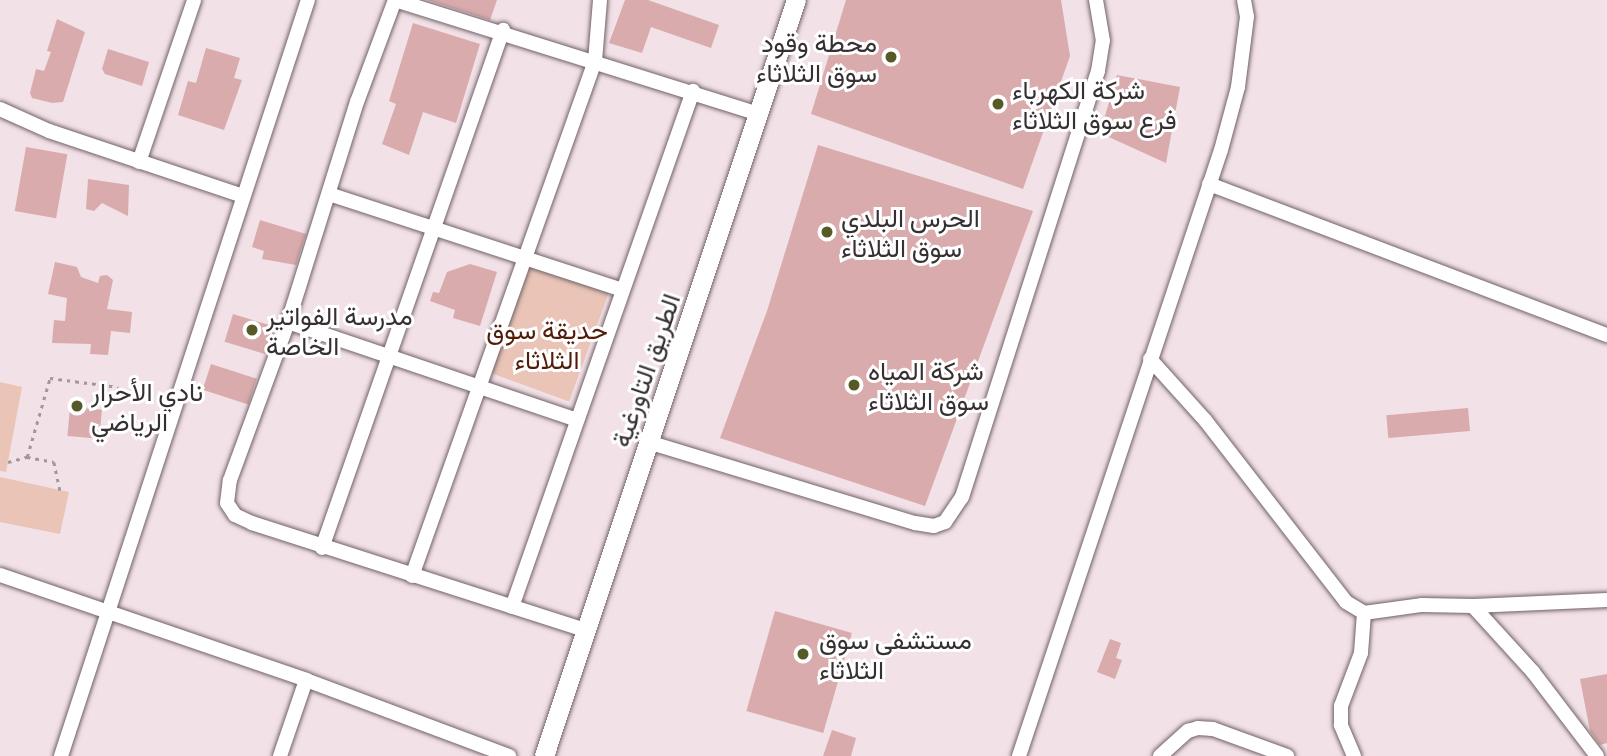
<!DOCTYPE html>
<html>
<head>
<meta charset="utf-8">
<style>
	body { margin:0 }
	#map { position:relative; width:1607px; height:756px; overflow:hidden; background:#f2e1e7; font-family:"Exo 2",Vazirmatn,sans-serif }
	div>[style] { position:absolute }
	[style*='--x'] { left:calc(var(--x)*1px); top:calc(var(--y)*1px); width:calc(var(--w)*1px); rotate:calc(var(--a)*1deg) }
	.green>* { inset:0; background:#e9c4b7; transform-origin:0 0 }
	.building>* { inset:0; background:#d9abac; transform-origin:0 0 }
	.path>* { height:2.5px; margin-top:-1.25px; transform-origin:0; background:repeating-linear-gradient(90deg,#a4979c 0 3.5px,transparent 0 8.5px) }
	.roads { filter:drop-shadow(0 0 2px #706268) drop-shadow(0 0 2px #706268) }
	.street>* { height:14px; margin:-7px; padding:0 7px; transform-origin:7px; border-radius:7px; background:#fff }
	.secondary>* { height:19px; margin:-9.5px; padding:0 9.5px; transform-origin:9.5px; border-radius:9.5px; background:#fff }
	.dots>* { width:19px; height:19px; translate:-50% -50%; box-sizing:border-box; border:4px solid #fff; border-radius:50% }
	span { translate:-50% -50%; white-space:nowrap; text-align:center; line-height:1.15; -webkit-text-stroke:6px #fff; paint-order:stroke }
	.poi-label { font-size:26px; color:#363032 }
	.right { translate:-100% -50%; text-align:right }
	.left { translate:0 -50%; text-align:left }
	.park-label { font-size:26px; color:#511c08 }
	.street-label { font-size:26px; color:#363032 }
</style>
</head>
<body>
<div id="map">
	<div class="green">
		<i style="left:528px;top:263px;width:86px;height:116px;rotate:20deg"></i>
		<i style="clip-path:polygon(0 382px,22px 387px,6px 472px,0 471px)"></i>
		<i style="clip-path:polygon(0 477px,69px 492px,60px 534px,0 522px)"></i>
	</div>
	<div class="building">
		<i style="clip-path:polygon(427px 0,497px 0,490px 20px)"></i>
		<i style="clip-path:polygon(625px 0,648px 0,719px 25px,711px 48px,651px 27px,642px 53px,609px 43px)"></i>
		<i style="clip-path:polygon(846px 0,1061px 0,1070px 56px,1023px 189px,811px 114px)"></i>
		<i style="clip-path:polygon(57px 19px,85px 32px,63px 102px,52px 103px,32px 98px,30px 93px,36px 69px,44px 71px,51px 52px,47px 51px)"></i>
		<i style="clip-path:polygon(413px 23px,480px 44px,456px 123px,423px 112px,409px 155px,382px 144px,396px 104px,389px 101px)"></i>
		<i style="clip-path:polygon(206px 48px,240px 58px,234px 78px,242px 80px,224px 130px,178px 115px,188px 81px,196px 83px)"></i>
		<i style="clip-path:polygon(108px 49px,149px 62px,142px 86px,105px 74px,102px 69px)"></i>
		<i style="clip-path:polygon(1117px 75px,1180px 87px,1166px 163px,1100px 133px)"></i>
		<i style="clip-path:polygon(818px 145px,1033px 211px,925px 506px,720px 438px,767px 311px)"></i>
		<i style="left:26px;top:147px;width:42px;height:65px;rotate:10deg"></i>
		<i style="clip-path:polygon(88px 179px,129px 185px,128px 216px,102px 203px,94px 211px,86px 209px)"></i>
		<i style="clip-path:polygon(260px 220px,306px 234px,296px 265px,262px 259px,264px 251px,252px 247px)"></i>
		<i style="clip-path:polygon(55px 262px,77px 267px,81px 277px,98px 283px,100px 276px,107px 275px,113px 280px,107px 309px,132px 312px,130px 333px,111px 331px,108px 355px,90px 354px,91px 344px,52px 343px,54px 320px,65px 321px,67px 298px,48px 294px)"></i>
		<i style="clip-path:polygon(470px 264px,497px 272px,480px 326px,453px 318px,455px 310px,430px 301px,433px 292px,439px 293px,447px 272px)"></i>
		<i style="left:233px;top:314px;width:44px;height:29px;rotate:17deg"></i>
		<i style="left:211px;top:364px;width:48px;height:27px;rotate:18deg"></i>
		<i style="left:70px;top:407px;width:32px;height:29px;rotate:5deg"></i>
		<i style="left:1468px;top:408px;width:23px;height:82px;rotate:85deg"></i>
		<i style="left:775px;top:611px;width:80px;height:104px;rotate:16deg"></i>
		<i style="clip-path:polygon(1110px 639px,1121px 643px,1116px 658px,1122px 660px,1115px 679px,1097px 672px)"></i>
		<i style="clip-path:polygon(1607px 674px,1607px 743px,1600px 745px,1590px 731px,1580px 679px)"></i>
		<i style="clip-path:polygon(832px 730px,856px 738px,851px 756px,823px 756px)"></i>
	</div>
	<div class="path">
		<i style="--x:27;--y:457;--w:27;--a:10"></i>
		<i style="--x:54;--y:462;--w:29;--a:78"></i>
		<i style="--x:8;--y:462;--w:20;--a:-15"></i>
		<i style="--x:27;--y:457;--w:82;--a:-73.8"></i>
		<i style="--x:50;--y:378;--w:69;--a:7.5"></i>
	</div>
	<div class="roads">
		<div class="street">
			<i style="--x:0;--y:109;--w:54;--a:24.2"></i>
			<i style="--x:49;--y:131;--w:205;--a:18.5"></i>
			<i style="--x:139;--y:162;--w:171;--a:-71.2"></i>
			<i style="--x:1209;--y:184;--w:426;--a:20.8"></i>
			<i style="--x:329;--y:194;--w:308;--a:18.1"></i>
			<i style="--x:288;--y:322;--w:305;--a:18.7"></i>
			<i style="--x:1150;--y:359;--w:82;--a:48"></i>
			<i style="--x:1205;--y:420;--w:230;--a:52.2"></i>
			<i style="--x:1346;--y:602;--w:21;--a:31"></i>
			<i style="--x:1364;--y:613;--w:59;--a:-7.9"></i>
			<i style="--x:1422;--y:605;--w:51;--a:1.1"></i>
			<i style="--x:648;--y:442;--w:279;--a:16.9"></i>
			<i style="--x:915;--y:523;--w:19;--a:9"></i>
			<i style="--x:934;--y:526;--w:12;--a:-20"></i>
			<i style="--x:945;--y:522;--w:30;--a:-56"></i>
			<i style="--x:962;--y:497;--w:447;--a:-72.3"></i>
			<i style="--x:1098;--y:71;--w:30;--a:-81"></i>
			<i style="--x:1103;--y:41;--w:42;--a:-99.7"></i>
			<i style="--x:322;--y:548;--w:549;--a:-70.74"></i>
			<i style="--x:0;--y:575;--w:324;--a:18.9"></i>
			<i style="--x:306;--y:680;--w:217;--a:20.5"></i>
			<i style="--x:412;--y:576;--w:547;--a:-70.44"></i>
			<i style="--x:595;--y:61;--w:61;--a:-85.3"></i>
			<i style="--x:512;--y:607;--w:547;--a:-70.67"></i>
			<i style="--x:585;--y:630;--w:350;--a:-162.2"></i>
			<i style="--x:252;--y:523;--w:19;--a:-155"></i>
			<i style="--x:235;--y:515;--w:14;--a:-124"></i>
			<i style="--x:227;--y:503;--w:23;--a:-83"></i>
			<i style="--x:230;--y:480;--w:168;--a:-69.8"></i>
			<i style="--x:288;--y:322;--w:231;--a:-72.6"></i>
			<i style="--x:357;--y:102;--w:109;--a:-69.6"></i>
			<i style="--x:395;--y:0;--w:380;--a:17.4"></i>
			<i style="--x:61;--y:756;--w:795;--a:-71.91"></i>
			<i style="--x:280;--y:756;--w:80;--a:-71.1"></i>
			<i style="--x:1019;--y:756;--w:639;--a:-71.57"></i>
			<i style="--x:1221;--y:150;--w:65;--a:-74.9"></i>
			<i style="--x:1238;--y:87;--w:71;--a:-82.7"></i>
			<i style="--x:1247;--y:17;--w:17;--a:-100"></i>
			<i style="--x:1160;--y:756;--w:38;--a:-42"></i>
			<i style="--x:1188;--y:731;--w:10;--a:-17"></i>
			<i style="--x:1198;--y:728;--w:15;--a:4"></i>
			<i style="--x:1213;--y:729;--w:79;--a:20"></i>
			<i style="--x:1354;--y:756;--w:34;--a:-113"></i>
			<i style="--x:1341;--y:725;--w:19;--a:-90"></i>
			<i style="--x:1341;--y:706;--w:57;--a:-69.3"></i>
			<i style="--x:1361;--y:653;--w:40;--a:-85.7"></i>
			<i style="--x:1597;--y:756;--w:106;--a:-127.3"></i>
			<i style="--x:1533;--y:672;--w:89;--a:-132.3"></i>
			<i style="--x:1473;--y:606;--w:134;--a:-2.6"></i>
		</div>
		<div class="secondary">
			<i style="--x:544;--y:756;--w:797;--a:-71.57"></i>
		</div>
	</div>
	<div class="dots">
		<i style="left:891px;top:57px;background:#575927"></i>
		<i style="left:998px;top:104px;background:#575927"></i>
		<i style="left:827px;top:232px;background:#575927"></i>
		<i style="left:252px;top:330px;background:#575927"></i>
		<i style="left:854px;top:385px;background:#575927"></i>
		<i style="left:77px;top:406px;background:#575927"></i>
		<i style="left:803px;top:654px;background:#575927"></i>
	</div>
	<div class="poi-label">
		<span class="right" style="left:877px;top:57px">محطة وقود<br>سوق الثلاثاء</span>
		<span class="left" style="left:1012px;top:104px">شركة الكهرباء<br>فرع سوق الثلاثاء</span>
		<span class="left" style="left:841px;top:232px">الحرس البلدي<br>سوق الثلاثاء</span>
		<span class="left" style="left:266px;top:330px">مدرسة الفواتير<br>الخاصة</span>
		<span class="left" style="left:868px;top:385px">شركة المياه<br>سوق الثلاثاء</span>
		<span class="left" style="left:91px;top:406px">نادي الأحرار<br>الرياضي</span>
		<span class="left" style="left:819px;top:654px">مستشفى سوق<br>الثلاثاء</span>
	</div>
	<div class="park-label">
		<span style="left:547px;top:344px">حديقة سوق<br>الثلاثاء</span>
	</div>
	<div class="street-label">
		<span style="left:645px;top:370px;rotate:-71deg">الطريق التاورغية</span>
	</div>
</div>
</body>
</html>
